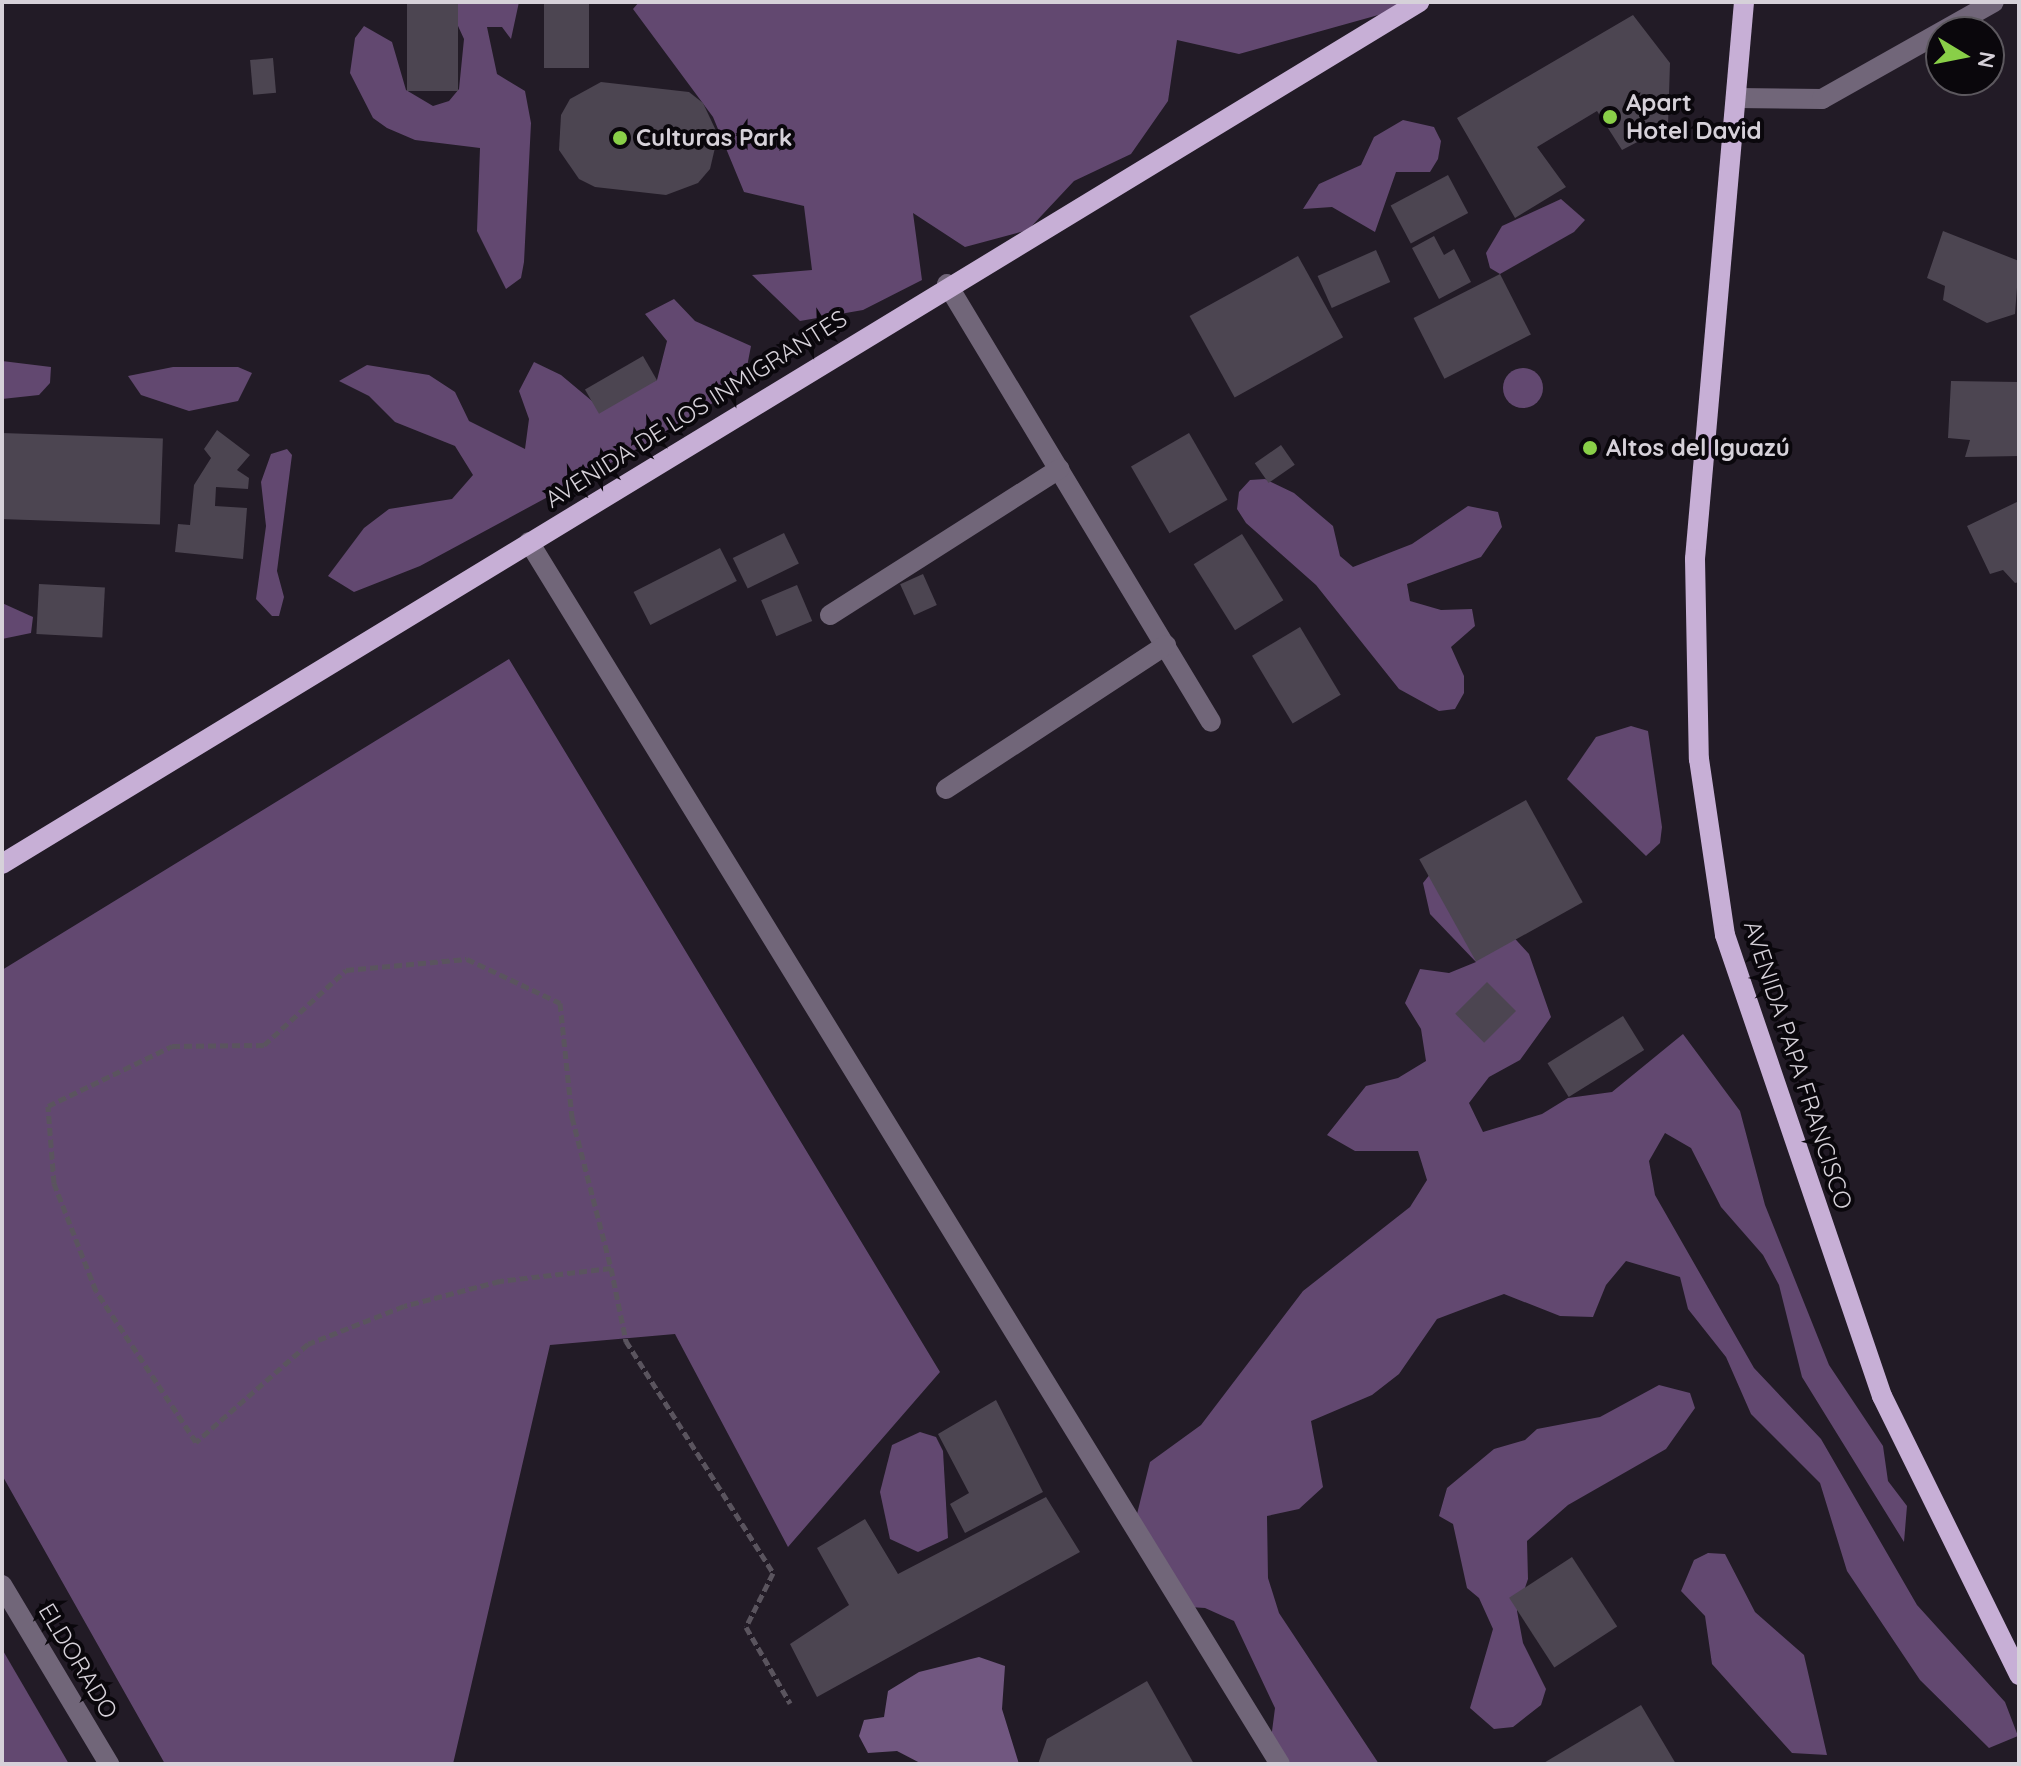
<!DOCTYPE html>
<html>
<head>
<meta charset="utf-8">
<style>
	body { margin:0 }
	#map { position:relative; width:2021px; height:1766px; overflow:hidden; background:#221b26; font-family:Quicksand,sans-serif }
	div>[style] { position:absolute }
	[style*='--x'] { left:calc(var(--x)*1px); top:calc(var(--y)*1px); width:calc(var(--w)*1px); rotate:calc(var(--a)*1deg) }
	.forest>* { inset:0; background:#624870 }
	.round { border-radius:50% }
	.water>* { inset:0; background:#715780 }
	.building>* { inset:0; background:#4c4551; transform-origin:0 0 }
	.path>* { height:5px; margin-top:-2.5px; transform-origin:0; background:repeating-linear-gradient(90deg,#5a545e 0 8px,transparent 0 12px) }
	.minor>* { height:20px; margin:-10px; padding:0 10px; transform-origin:10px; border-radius:10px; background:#716679 }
	.major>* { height:20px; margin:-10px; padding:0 10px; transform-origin:10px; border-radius:10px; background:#c7afd6 }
	.dots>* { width:22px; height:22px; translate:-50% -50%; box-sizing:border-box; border:4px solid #0a070c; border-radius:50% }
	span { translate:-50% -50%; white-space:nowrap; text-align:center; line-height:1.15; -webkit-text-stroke:8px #0a070c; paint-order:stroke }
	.poi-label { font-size:24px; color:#d6d1d9; font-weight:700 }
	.left { translate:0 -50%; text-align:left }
	.street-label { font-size:24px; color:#d6d1d9 }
	.frame { position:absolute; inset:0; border:4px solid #d6d1d9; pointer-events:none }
	.north { position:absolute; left:1925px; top:16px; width:80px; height:80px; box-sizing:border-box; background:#0a070c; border:2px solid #5c585e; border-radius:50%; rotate:100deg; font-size:22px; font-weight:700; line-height:32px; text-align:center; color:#d6d1d9 }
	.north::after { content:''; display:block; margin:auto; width:28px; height:36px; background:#89cf48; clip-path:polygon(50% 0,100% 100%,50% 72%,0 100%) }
</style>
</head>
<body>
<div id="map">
	<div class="forest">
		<i style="clip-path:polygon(447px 2px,519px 2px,511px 39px,502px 27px,487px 27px,497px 74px,525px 91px,531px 123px,524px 262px,521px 278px,506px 289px,477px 231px,480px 148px,415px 140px,387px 128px,373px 118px,350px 73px,355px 38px,364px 26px,392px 42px,406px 90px,433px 106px,449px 101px,459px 89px,464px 39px)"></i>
		<i style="clip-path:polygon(639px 2px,1425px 2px,1239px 54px,1177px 40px,1168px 101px,1131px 154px,1074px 181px,1028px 230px,965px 247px,913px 213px,922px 280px,863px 310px,800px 321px,752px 275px,812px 270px,804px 206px,744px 192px,713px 117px,633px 9px)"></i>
		<i style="clip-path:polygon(1403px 120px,1434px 127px,1441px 141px,1438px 159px,1430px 172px,1396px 172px,1375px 232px,1332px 207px,1303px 209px,1319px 184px,1361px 165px,1374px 137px)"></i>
		<i style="clip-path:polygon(1561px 199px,1585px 220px,1574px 232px,1500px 274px,1490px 268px,1486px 253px,1502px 226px)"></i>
		<i style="clip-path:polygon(674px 299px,695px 321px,751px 346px,745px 377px,694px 418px,420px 566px,354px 592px,328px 576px,364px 528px,389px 509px,452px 499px,473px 475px,455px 446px,395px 422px,369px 396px,339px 381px,367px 365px,429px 375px,455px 392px,469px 421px,525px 449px,529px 419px,519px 391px,534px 362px,561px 375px,598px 406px,657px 380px,667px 341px,645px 314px)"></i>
		<i style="clip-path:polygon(2px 361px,51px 367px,50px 383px,39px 395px,2px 399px)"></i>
		<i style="clip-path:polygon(173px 367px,238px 367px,252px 373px,238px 401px,189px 411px,141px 395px,128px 376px)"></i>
		<i class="round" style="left:1503px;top:368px;width:40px;height:40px"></i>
		<i style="clip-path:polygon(287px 449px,292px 455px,277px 571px,284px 597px,279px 616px,272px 616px,256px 599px,266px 526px,261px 482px,271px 454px)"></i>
		<i style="clip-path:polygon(1265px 479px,1294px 493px,1333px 526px,1340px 556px,1353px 567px,1412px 544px,1468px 506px,1498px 512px,1502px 527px,1481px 557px,1407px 584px,1410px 601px,1441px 610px,1472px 609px,1475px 626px,1451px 647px,1464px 676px,1464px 693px,1455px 709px,1439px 711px,1399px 689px,1316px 585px,1246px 523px,1237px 509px,1239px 492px,1250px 480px)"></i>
		<i style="clip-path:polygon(2px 603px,33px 617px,31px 633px,2px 639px)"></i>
		<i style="clip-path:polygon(509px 659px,940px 1372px,788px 1547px,675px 1334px,550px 1345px,453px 1764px,165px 1764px,2px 1475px,2px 970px)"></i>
		<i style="clip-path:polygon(1631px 726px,1648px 731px,1662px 827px,1660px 843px,1646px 856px,1567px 779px,1596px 737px)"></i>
		<i style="clip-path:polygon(1442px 859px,1529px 954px,1551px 1017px,1520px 1060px,1489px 1077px,1469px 1103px,1483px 1132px,1542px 1114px,1568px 1098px,1612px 1092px,1683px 1034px,1740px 1111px,1765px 1205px,1829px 1365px,1883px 1446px,1888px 1481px,1907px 1506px,1904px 1542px,1802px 1377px,1779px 1285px,1763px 1255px,1721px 1207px,1691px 1148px,1665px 1133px,1649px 1161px,1655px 1195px,1754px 1368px,1821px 1439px,1917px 1605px,2005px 1702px,2018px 1736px,1989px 1748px,1920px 1680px,1847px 1571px,1820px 1483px,1751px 1414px,1726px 1357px,1688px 1309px,1680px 1277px,1626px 1261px,1606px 1285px,1593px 1317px,1560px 1316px,1504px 1294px,1474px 1305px,1437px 1319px,1399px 1374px,1372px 1395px,1311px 1421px,1323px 1487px,1299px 1509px,1267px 1516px,1268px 1578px,1279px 1613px,1379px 1764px,1285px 1764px,1271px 1739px,1275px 1708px,1234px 1621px,1205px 1608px,1174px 1606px,1135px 1522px,1150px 1462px,1201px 1425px,1303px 1291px,1410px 1207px,1427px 1180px,1418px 1151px,1355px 1151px,1327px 1135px,1366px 1086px,1398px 1078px,1426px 1061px,1421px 1029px,1405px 1003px,1420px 969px,1449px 973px,1476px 962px,1430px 914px,1423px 883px)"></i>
		<i style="clip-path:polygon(1659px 1385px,1690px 1393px,1695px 1408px,1666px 1449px,1568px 1505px,1527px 1541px,1528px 1579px,1517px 1611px,1523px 1643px,1546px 1689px,1541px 1705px,1513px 1727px,1494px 1729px,1470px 1708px,1493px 1629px,1479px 1598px,1467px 1588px,1453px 1524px,1439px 1516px,1447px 1488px,1494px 1449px,1525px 1440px,1537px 1429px,1600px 1417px)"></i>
		<i style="clip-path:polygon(920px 1432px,936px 1437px,943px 1451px,948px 1538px,918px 1552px,890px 1539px,880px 1492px,892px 1445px)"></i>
		<i style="clip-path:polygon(1708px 1553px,1725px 1554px,1755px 1612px,1804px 1655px,1827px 1755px,1792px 1753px,1712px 1664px,1705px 1616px,1681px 1591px,1694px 1560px)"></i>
		<i style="clip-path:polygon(2px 1649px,69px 1764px,2px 1764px)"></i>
	</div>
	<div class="water">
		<i style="clip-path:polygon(979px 1657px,1005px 1666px,1002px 1709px,1019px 1764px,922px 1764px,897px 1751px,868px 1753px,859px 1736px,864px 1720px,884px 1717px,888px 1691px,919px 1672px)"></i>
	</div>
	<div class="building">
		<i style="left:407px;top:2px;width:51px;height:89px"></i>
		<i style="left:544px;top:2px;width:45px;height:66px"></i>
		<i style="clip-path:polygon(1633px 15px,1670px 63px,1668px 126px,1622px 150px,1597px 111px,1537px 147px,1566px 187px,1515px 218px,1457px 118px)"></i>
		<i style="left:273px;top:58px;width:35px;height:23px;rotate:85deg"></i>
		<i style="clip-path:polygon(601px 82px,689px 92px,703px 103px,718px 135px,710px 169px,698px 183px,666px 195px,595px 187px,579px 179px,559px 150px,561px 115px,570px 99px)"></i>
		<i style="left:1448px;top:175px;width:43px;height:65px;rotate:62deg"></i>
		<i style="clip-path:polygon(1943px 231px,2019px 261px,2015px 314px,1987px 323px,1943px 300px,1945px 286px,1927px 278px)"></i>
		<i style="clip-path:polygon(1434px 236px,1444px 255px,1454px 249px,1471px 282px,1439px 299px,1412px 248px)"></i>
		<i style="left:1376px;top:250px;width:35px;height:64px;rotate:66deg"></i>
		<i style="left:1298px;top:256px;width:93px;height:124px;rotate:61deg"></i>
		<i style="left:1500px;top:274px;width:68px;height:97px;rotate:63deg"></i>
		<i style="left:643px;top:356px;width:28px;height:67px;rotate:60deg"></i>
		<i style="clip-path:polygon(1951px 381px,2019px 382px,2019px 456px,1965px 457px,1970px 440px,1948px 438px)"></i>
		<i style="clip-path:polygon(217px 430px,250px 455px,237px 470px,249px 478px,248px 489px,216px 487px,215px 506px,247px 508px,243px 559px,175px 552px,178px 524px,190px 525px,194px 485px,211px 458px,204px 449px)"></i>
		<i style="left:2px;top:433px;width:161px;height:86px;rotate:2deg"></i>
		<i style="left:1189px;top:433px;width:77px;height:67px;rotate:60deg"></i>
		<i style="left:1281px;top:445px;width:24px;height:32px;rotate:55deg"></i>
		<i style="clip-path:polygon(2019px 501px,2019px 582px,2015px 583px,2003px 570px,1990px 574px,1967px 526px)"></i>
		<i style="left:784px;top:533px;width:34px;height:57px;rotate:64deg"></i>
		<i style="left:1242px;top:534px;width:78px;height:57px;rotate:58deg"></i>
		<i style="left:720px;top:548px;width:37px;height:97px;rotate:63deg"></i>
		<i style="left:923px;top:574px;width:34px;height:25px;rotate:66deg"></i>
		<i style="left:39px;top:584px;width:66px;height:50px;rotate:3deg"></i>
		<i style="left:797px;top:585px;width:39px;height:39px;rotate:67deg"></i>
		<i style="left:1300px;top:627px;width:79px;height:56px;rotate:59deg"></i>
		<i style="left:1526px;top:800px;width:117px;height:122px;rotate:61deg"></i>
		<i style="left:1487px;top:982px;width:41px;height:45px;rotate:45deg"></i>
		<i style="left:1623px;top:1016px;width:40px;height:89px;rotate:58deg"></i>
		<i style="clip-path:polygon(996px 1400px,1043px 1492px,965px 1533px,950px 1504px,969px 1493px,938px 1434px)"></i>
		<i style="clip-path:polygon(1046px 1497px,1080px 1552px,817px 1697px,790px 1644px,849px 1605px,817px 1548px,865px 1519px,898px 1574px)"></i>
		<i style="left:1572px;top:1557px;width:83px;height:75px;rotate:57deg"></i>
		<i style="clip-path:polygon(1147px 1681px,1194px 1764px,1038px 1764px,1047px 1739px)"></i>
		<i style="clip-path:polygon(1641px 1705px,1676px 1764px,1542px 1764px)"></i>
	</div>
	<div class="path">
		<i style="--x:611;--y:1268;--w:112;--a:173.3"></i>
		<i style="--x:500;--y:1281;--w:99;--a:165.4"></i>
		<i style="--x:404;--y:1306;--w:103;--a:158.4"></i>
		<i style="--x:308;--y:1344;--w:149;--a:138.8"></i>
		<i style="--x:196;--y:1442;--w:181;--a:-123.5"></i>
		<i style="--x:96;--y:1291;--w:116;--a:-111.3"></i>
		<i style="--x:54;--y:1183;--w:77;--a:-94.5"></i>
		<i style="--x:48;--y:1106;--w:138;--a:-25.8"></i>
		<i style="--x:172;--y:1046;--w:92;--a:-0.6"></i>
		<i style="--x:264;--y:1045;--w:111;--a:-42.4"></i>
		<i style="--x:346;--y:970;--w:121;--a:-5.2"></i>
		<i style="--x:467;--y:959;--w:103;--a:25.3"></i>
		<i style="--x:560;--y:1003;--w:115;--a:84"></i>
		<i style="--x:572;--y:1117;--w:156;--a:75.5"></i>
		<i style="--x:611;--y:1268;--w:75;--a:78.4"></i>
		<i style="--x:626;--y:1341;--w:275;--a:57.6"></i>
		<i style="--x:773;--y:1573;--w:60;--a:116.6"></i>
		<i style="--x:746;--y:1627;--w:88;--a:59.9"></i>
	</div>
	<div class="minor">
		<i style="--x:1736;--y:98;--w:86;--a:0.7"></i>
		<i style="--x:1822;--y:99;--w:197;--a:-29.4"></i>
		<i style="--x:947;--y:284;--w:511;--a:58.92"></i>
		<i style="--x:529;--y:542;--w:1434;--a:58.43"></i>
		<i style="--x:830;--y:615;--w:272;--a:-32.5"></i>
		<i style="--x:946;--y:789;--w:263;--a:-33.2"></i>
		<i style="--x:2;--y:1585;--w:209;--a:59.1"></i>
	</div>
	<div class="major">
		<i style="--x:1744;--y:2;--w:559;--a:95.03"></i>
		<i style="--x:1695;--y:559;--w:200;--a:88.9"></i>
		<i style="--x:1699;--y:759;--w:178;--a:81.6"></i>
		<i style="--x:1725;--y:935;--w:487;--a:71.2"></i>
		<i style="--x:1882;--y:1396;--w:311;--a:63.8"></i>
		<i style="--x:2;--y:864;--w:1659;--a:-31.31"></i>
	</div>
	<div class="dots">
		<i style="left:1610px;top:117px;background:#89cf48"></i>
		<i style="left:620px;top:138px;background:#89cf48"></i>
		<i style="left:1590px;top:448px;background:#89cf48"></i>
	</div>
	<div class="poi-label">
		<span class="left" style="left:1626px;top:117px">Apart<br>Hotel David</span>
		<span class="left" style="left:636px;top:138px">Culturas Park</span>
		<span class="left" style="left:1606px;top:448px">Altos del Iguazú</span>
	</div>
	<div class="street-label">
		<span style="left:696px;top:409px;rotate:-32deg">AVENIDA DE LOS INMIGRANTES</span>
		<span style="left:1798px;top:1065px;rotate:72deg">AVENIDA PAPA FRANCISCO</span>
		<span style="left:78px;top:1661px;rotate:59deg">ELDORADO</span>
	</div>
	<div class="frame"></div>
	<div class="north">N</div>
</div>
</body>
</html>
